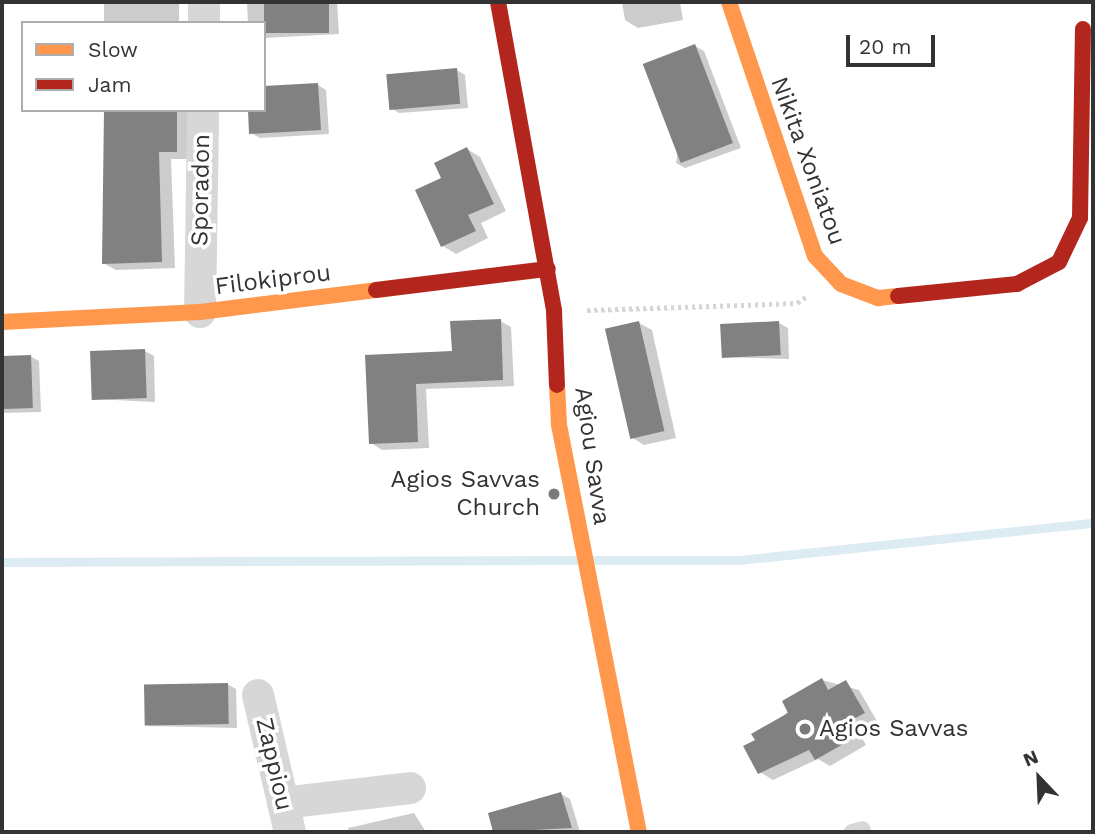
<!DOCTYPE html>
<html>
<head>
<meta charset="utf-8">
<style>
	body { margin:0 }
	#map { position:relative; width:1095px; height:834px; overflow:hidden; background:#fff; font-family:"Work Sans",sans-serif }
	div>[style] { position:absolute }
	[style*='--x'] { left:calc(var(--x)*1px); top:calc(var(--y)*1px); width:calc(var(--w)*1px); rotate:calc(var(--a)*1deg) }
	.shadow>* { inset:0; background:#0003; transform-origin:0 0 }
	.stream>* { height:9px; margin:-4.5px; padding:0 4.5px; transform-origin:4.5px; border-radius:4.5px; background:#ddebf3 }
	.building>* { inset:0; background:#818181; transform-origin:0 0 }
	.path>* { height:4.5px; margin-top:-2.25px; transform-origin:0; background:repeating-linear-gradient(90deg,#d6d6d6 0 3.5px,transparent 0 7px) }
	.lane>* { height:16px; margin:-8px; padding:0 8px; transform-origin:8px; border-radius:8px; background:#d7d7d7 }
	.street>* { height:32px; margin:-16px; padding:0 16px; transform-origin:16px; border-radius:16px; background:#d7d7d7 }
	.slow>* { height:16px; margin:-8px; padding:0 8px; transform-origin:8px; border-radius:8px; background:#ff974d }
	.jam>* { height:16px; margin:-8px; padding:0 8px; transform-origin:8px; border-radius:8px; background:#b3261e }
	.dots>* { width:19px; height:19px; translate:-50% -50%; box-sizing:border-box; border:4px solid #fff; border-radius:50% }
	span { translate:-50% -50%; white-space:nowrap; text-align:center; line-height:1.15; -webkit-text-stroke:7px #fff; paint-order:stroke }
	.street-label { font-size:24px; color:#333 }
	.poi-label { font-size:24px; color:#333 }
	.right { translate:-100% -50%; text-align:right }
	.left { translate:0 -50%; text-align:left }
	.frame { position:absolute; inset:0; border:4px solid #333; pointer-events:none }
	.legend { position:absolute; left:21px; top:21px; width:245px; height:91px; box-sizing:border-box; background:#fff; border:2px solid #adadad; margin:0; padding:9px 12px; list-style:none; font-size:21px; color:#333 }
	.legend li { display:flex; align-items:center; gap:14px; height:35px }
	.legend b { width:35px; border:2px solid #adadad }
	.north { position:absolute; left:1004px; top:743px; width:70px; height:70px; -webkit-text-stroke:5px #fff; paint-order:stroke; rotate:337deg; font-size:19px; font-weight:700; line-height:28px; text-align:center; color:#333 }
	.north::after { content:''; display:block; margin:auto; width:24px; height:32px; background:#333; clip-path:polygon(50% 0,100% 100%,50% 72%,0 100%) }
	.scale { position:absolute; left:846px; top:35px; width:89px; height:32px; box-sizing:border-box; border:4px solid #333; border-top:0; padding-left:9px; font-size:21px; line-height:24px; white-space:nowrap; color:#333; -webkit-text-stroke:5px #fff; paint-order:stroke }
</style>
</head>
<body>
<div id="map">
	<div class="shadow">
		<i style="left:104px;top:2px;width:75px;height:21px"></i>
		<i style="clip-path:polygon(247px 2px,337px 2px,339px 34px,264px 38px,264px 23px,248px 23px)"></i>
		<i style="clip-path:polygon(622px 2px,680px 2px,683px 20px,638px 28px,625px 20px)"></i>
		<i style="clip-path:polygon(695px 46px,704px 51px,741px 148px,685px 168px,676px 163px)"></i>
		<i style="clip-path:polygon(457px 70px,465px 75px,468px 108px,399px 113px,391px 108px)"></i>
		<i style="clip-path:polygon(318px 85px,326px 90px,329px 134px,260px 138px,251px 133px,264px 110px)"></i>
		<i style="clip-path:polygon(106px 110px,190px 110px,190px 159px,171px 159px,175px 268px,116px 270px,103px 263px)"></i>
		<i style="clip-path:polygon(467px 149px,480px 157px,506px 211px,481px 223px,488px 238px,456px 254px,443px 246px,443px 179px)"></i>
		<i style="clip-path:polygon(500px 321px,511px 327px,514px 386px,426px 389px,429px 448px,382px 450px,371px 443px,367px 356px,453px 353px)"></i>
		<i style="clip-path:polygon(639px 323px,652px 330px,676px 438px,644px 445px,631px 437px)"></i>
		<i style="clip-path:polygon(779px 323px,788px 328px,789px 359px,723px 357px)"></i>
		<i style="clip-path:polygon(145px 351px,154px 356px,155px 402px,94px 399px)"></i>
		<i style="clip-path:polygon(30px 356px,39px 361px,41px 412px,2px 413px,2px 358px)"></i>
		<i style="clip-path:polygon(822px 680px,859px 690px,877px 721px,858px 731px,866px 745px,830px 766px,818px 759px,773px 780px,760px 772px,757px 740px)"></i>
		<i style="clip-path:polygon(227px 684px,236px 689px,237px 728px,147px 726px)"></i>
		<i style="clip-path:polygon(561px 794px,570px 799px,580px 832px,495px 832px,490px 815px)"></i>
		<i style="clip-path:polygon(414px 813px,426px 832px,349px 832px,348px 828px)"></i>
	</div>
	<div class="stream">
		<i style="--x:595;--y:560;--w:144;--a:0"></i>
		<i style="--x:739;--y:560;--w:356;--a:-6"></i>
		<i style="--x:2;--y:562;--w:575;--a:-0.2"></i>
	</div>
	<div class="building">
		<i style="left:264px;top:2px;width:65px;height:31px"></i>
		<i style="left:695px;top:44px;width:106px;height:56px;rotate:69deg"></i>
		<i style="left:457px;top:68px;width:36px;height:71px;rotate:85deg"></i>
		<i style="clip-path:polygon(318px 83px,321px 130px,249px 134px,248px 110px,264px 110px,264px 86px)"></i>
		<i style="clip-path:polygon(104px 110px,177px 110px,177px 152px,159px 152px,162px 262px,102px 264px)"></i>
		<i style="clip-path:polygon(467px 147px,494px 204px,468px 215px,476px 231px,441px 247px,415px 190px,441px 178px,434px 163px)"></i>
		<i style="clip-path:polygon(501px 319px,503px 380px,416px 384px,418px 442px,369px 444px,365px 355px,452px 351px,450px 321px)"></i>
		<i style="left:639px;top:321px;width:113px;height:35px;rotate:77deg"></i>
		<i style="left:779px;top:321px;width:34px;height:59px;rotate:87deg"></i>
		<i style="left:145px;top:349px;width:49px;height:55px;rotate:88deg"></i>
		<i style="left:31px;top:355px;width:53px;height:29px;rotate:88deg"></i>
		<i style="clip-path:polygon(822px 678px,828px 690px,846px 680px,865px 713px,846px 723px,854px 738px,815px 760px,809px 750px,758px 774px,743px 746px,755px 740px,751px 734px,788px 713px,782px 701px)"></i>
		<i style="left:228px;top:683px;width:41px;height:84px;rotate:89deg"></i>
		<i style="clip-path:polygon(561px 792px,572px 828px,493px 832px,488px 813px)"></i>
	</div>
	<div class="path">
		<i style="--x:587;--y:310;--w:210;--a:-1.9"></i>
		<i style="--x:797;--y:303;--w:12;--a:-35"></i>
	</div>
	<div class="lane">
		<i style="--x:852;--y:832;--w:11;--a:-15"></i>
	</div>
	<div class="street">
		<i style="--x:204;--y:2;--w:21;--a:90"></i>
		<i style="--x:200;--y:312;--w:202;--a:-89.1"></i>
		<i style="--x:258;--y:695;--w:141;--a:76.9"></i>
		<i style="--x:283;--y:803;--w:128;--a:-6.7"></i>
	</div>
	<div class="slow">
		<i style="--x:729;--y:2;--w:268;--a:71.3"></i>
		<i style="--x:815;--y:256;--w:38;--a:47"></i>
		<i style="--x:841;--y:284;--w:40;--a:21"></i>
		<i style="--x:878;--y:298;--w:20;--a:-6"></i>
		<i style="--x:2;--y:322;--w:198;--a:-2.9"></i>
		<i style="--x:200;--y:312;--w:177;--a:-7.1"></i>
		<i style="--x:557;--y:385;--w:40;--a:87.1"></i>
		<i style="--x:559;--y:425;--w:415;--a:78.9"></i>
	</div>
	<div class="jam">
		<i style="--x:498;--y:2;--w:314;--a:79.7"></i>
		<i style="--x:554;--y:311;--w:74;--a:87.7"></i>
		<i style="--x:376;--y:290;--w:173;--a:-7"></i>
		<i style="--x:898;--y:296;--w:120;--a:-5.8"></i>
		<i style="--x:1017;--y:284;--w:47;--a:-27.6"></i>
		<i style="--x:1059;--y:262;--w:49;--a:-64.5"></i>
		<i style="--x:1080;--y:218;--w:189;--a:-89.1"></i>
	</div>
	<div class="dots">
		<i style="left:554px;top:494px;background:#7a7a7a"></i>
		<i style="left:805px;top:729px;background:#7a7a7a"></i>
	</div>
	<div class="street-label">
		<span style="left:808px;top:161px;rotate:70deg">Nikita Xoniatou</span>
		<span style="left:201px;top:190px;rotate:-89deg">Sporadon</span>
		<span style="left:273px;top:280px;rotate:-7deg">Filokiprou</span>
		<span style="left:592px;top:456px;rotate:82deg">Agiou Savva</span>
		<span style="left:274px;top:764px;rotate:77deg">Zappiou</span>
	</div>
	<div class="poi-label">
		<span class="right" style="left:540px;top:494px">Agios Savvas<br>Church</span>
		<span class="left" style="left:819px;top:729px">Agios Savvas</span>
	</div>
	<div class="frame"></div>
	<ul class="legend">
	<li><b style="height:9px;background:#ff974d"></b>Slow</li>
	<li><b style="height:9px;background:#b3261e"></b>Jam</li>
	</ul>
	<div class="north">N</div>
	<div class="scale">20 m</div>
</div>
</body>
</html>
